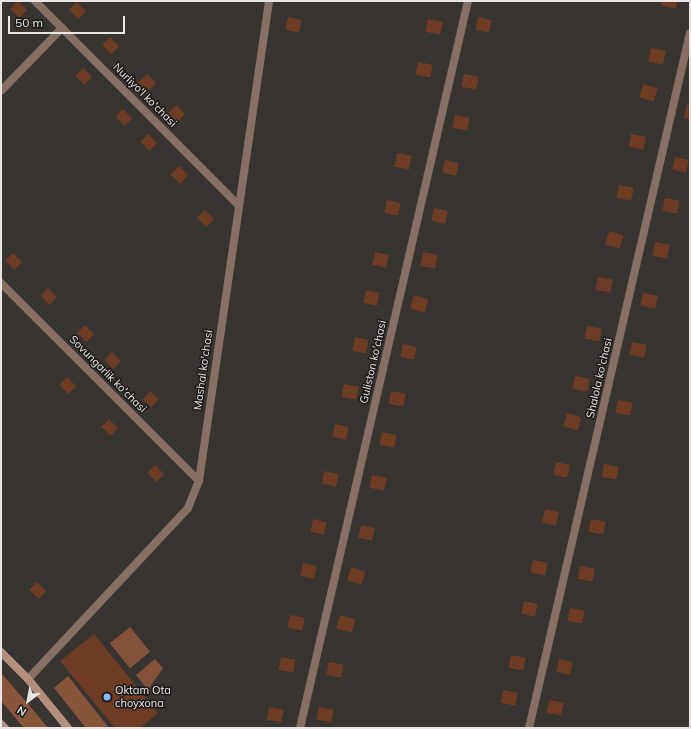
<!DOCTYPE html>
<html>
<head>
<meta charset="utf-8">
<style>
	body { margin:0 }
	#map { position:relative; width:691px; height:729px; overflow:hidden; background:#383432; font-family:Mulish,sans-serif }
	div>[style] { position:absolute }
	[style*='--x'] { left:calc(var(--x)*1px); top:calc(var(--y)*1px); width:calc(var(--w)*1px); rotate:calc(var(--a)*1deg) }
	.green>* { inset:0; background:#835239; transform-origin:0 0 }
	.forest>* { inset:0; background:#88553a }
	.building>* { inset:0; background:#6d3c22; transform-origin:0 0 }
	.street>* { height:8px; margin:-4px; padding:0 4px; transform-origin:4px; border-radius:4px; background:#876f63 }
	.secondary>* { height:8px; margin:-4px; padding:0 4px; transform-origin:4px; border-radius:4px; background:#b58f7c }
	.dots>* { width:11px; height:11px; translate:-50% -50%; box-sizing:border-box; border:2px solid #1e1c1b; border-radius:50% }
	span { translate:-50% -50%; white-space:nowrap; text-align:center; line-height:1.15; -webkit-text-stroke:3px #1e1c1b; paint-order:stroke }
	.street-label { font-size:11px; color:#e8e5e4 }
	.poi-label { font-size:11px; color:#e8e5e4 }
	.left { translate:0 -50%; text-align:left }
	.frame { position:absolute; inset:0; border:2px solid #e8e5e4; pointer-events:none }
	.north { position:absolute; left:8px; top:681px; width:40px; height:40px; -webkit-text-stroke:3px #1e1c1b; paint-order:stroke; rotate:212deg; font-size:11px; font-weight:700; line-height:16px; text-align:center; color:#e8e5e4 }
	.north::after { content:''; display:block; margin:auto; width:14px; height:18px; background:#e8e5e4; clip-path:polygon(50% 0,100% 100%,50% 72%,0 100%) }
	.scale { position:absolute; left:8px; top:16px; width:117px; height:18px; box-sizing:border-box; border:2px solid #e8e5e4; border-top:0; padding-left:5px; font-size:12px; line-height:14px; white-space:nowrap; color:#e8e5e4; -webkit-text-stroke:3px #1e1c1b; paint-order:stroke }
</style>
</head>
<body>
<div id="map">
	<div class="green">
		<i style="left:130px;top:627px;width:32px;height:26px;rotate:51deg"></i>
		<i style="clip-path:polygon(155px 659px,163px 668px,148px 690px,136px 675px)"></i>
	</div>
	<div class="forest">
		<i style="clip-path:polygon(1px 673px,29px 705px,48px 728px,24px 728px,1px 701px)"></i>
		<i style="clip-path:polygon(68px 676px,109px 728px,86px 728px,54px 688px)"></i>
	</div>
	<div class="building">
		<i style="left:18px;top:1px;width:13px;height:11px;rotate:45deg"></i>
		<i style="clip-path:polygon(662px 1px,677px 1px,676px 9px,661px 5px)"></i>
		<i style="left:77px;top:2px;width:13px;height:11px;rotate:45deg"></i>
		<i style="left:288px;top:17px;width:14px;height:13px;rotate:12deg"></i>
		<i style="left:478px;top:17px;width:14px;height:13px;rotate:12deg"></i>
		<i style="left:428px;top:19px;width:15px;height:13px;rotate:11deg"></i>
		<i style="left:110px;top:37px;width:13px;height:11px;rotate:45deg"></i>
		<i style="left:651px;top:48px;width:15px;height:14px;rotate:11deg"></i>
		<i style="left:418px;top:62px;width:15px;height:13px;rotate:11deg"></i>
		<i style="left:83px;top:68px;width:13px;height:11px;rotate:45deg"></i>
		<i style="left:147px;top:74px;width:13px;height:12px;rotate:45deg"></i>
		<i style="left:464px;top:74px;width:15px;height:13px;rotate:11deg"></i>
		<i style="left:643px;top:84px;width:15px;height:14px;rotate:16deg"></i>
		<i style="clip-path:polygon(687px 104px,690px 105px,690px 119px,684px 118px)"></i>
		<i style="clip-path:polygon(177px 105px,185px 114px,178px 122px,168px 113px)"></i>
		<i style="left:123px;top:109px;width:13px;height:11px;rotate:45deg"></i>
		<i style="left:455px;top:115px;width:15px;height:13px;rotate:11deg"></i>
		<i style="left:148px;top:134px;width:13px;height:11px;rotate:45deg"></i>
		<i style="left:631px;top:134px;width:15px;height:13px;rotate:11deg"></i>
		<i style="left:397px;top:153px;width:15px;height:14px;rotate:11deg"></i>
		<i style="left:675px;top:157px;width:14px;height:13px;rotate:12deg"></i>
		<i style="left:445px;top:160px;width:14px;height:13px;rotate:12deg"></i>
		<i style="left:179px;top:166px;width:13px;height:12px;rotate:45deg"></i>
		<i style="left:619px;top:185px;width:15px;height:13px;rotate:11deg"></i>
		<i style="left:665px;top:198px;width:15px;height:13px;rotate:11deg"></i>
		<i style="left:387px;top:200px;width:14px;height:13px;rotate:12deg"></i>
		<i style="left:434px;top:208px;width:14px;height:13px;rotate:12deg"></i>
		<i style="left:205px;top:210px;width:13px;height:11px;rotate:45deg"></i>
		<i style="left:609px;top:231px;width:15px;height:14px;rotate:16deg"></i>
		<i style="left:655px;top:242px;width:15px;height:14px;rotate:11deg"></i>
		<i style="left:375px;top:252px;width:14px;height:13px;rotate:12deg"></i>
		<i style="left:423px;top:252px;width:15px;height:14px;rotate:11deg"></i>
		<i style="left:13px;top:253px;width:13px;height:11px;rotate:45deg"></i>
		<i style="left:598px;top:277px;width:15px;height:13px;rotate:11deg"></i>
		<i style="left:48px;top:288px;width:13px;height:11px;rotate:45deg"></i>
		<i style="left:366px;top:290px;width:14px;height:13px;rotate:12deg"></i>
		<i style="left:643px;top:293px;width:15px;height:13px;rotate:11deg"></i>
		<i style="left:414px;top:295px;width:15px;height:14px;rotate:16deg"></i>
		<i style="left:85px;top:325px;width:13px;height:11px;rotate:45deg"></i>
		<i style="left:587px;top:326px;width:15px;height:13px;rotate:11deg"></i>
		<i style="left:355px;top:337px;width:14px;height:14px;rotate:12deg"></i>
		<i style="left:632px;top:342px;width:15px;height:13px;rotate:11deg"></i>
		<i style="left:403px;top:344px;width:14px;height:13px;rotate:12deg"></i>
		<i style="left:112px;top:352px;width:13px;height:11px;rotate:45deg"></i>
		<i style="left:575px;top:376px;width:15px;height:13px;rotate:11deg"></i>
		<i style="left:67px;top:377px;width:13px;height:11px;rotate:45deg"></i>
		<i style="left:344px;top:384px;width:15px;height:13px;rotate:11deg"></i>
		<i style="left:150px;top:391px;width:12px;height:11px;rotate:42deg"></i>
		<i style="left:391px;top:391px;width:15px;height:13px;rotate:11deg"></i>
		<i style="left:618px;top:400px;width:15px;height:13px;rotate:11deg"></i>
		<i style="left:567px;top:413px;width:15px;height:14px;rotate:16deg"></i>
		<i style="left:109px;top:419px;width:13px;height:11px;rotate:45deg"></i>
		<i style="left:335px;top:424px;width:14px;height:13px;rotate:12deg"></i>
		<i style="left:382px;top:432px;width:15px;height:13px;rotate:11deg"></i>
		<i style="left:556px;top:462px;width:14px;height:13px;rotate:12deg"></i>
		<i style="left:604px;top:464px;width:15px;height:13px;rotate:11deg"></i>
		<i style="left:155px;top:465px;width:13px;height:11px;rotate:45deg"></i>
		<i style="left:324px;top:471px;width:15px;height:13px;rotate:11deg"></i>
		<i style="left:372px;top:475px;width:15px;height:13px;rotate:11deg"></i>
		<i style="left:545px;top:509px;width:14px;height:14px;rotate:12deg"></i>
		<i style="left:313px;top:519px;width:14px;height:13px;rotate:12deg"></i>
		<i style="left:591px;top:519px;width:15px;height:13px;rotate:11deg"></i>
		<i style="left:361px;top:525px;width:14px;height:13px;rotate:12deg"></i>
		<i style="left:533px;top:560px;width:15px;height:13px;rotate:11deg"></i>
		<i style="left:303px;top:563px;width:14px;height:13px;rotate:12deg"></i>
		<i style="left:580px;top:566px;width:15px;height:13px;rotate:11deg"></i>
		<i style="left:351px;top:567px;width:15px;height:14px;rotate:16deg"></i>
		<i style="left:37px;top:582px;width:13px;height:11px;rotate:45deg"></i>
		<i style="left:524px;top:601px;width:14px;height:13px;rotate:12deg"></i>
		<i style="left:570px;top:608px;width:15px;height:13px;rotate:11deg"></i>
		<i style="left:290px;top:615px;width:15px;height:13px;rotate:11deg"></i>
		<i style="left:340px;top:615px;width:16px;height:14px;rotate:15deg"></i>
		<i style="clip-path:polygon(94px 634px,158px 713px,140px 728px,115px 728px,60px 661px)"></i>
		<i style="left:511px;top:655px;width:15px;height:13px;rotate:11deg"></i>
		<i style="left:281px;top:657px;width:15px;height:13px;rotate:11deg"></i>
		<i style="left:559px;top:659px;width:14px;height:13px;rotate:12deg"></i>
		<i style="left:329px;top:662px;width:15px;height:13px;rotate:11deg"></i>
		<i style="left:503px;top:690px;width:15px;height:13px;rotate:11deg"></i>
		<i style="left:549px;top:700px;width:15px;height:13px;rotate:11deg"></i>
		<i style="left:269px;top:707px;width:15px;height:13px;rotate:11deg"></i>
		<i style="left:319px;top:707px;width:15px;height:13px;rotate:11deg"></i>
	</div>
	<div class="street">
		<i style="--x:35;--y:1;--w:288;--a:45.1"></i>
		<i style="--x:1;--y:91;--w:88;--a:-45.9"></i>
		<i style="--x:1;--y:283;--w:280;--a:45"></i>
		<i style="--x:28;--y:679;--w:234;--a:-46.9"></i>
		<i style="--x:188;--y:508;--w:29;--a:-68"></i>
		<i style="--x:199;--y:481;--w:485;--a:-81.7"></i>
		<i style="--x:300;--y:728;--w:746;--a:-76.99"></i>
		<i style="--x:529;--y:728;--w:713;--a:-76.96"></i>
	</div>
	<div class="secondary">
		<i style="--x:1;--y:652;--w:38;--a:45"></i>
		<i style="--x:28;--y:679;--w:63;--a:50.8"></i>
		<i style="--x:1;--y:724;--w:6;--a:45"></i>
	</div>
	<div class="dots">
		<i style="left:107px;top:697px;background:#8bbafc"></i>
	</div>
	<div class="street-label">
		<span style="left:145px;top:95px;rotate:45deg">Nurliyo'l ko'chasi</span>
		<span style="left:373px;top:362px;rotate:-77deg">Guliston ko'chasi</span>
		<span style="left:203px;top:370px;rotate:-82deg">Mashal ko'chasi</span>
		<span style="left:108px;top:374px;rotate:45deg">Sovungarlik ko'chasi</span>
		<span style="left:599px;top:378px;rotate:-77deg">Shalola ko'chasi</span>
	</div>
	<div class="poi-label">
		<span class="left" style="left:115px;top:697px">Oktam Ota<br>choyxona</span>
	</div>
	<div class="frame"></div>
	<div class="north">N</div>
	<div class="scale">50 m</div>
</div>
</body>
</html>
